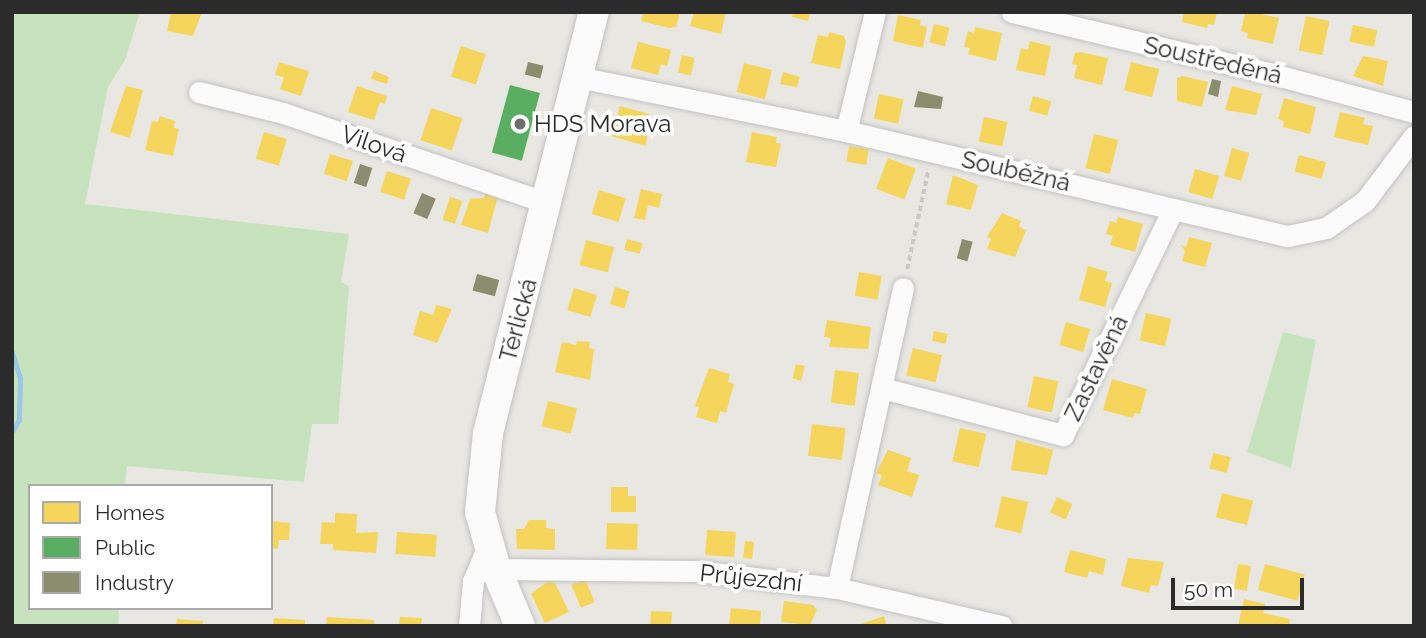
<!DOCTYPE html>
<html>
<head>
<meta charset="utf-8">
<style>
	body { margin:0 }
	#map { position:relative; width:1426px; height:638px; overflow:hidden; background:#e8e7e2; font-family:Raleway,sans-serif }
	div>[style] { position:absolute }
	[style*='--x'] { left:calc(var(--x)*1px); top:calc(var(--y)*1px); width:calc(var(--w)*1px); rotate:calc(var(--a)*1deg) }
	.green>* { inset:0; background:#c7e3bd }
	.homes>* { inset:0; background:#f6d55c; transform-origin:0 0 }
	.public>* { inset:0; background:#5aae61; transform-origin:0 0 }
	.industry>* { inset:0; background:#8c8c6e; transform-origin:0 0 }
	.stream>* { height:5px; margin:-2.5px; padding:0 2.5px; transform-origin:2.5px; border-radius:2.5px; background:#9ac8e6 }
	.path>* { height:3.5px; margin-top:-1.75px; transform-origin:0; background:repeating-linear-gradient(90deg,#c8c8c7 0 5px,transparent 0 8.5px) }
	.roads { filter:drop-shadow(0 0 2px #c2c2c2) drop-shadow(0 0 2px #c2c2c2) }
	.street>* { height:21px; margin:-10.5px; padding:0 10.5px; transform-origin:10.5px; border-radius:10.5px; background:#fcfbfb }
	.secondary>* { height:30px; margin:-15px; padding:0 15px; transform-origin:15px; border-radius:15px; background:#fcfbfb }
	.dots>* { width:19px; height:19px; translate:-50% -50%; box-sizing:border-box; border:4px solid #fff; border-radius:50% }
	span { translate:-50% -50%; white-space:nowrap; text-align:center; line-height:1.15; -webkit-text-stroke:7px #fff; paint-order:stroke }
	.street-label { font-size:24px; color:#2b2b2b }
	.poi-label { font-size:24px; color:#2b2b2b }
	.left { translate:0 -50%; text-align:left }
	.frame { position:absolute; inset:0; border:14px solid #2b2b2b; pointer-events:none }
	.legend { position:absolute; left:28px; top:484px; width:245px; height:126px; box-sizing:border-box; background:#fff; border:2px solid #aaa; margin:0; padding:9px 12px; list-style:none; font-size:21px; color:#2b2b2b }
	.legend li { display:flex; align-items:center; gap:14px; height:35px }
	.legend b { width:35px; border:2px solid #aaa }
	.scale { position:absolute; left:1171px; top:578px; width:133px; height:32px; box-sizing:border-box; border:4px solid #2b2b2b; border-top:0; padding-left:9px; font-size:21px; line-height:24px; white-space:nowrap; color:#2b2b2b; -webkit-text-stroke:5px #fff; paint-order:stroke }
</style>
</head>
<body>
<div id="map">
	<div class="green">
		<i style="clip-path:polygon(12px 12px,140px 12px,125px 60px,108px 87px,85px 204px,349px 234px,341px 282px,349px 286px,338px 424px,312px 424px,304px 482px,127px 466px,125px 486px,30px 486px,30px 608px,119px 608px,118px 626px,12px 626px)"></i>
		<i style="clip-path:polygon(1283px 332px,1316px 340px,1291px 468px,1247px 452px)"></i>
	</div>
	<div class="homes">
		<i style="clip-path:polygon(171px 12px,202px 12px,193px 36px,167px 31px)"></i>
		<i style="clip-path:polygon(643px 12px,680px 12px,676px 27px,669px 28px,641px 21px)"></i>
		<i style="clip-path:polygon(694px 12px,726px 12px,721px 34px,690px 26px)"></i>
		<i style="clip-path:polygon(793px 12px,810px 12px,808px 21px,792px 17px)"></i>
		<i style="clip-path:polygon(1184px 12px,1217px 12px,1214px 25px,1208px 24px,1207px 28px,1182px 22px)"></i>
		<i style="clip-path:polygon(1252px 12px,1279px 18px,1273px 44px,1247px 38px,1248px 33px,1241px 31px,1245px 14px)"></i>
		<i style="clip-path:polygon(898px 15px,921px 20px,920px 25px,927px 27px,923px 48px,893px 41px)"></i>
		<i style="left:1306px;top:16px;width:24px;height:35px;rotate:12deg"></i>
		<i style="left:934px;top:24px;width:16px;height:19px;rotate:14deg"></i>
		<i style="left:1353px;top:25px;width:25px;height:17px;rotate:12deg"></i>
		<i style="clip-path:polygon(975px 27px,1002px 33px,996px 61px,968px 54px,970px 48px,964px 47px,968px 31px,974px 33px)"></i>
		<i style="clip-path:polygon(829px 32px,844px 36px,846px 42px,840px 69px,811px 63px,818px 35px,828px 37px)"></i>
		<i style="clip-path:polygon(1030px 41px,1051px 46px,1045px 76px,1016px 70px,1021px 48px,1028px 50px)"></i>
		<i style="clip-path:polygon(638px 42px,671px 50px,667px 66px,661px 64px,658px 75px,631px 68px)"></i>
		<i style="left:461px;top:46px;width:26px;height:32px;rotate:18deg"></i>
		<i style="clip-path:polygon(1080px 52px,1108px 58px,1102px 85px,1074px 78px,1077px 65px,1072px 64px,1075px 53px)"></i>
		<i style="left:682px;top:55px;width:13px;height:18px;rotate:13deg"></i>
		<i style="clip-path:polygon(1363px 56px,1388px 61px,1383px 86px,1353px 76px)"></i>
		<i style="clip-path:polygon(279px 62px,309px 71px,301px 96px,280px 89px,284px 77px,275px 75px)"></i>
		<i style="left:1131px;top:62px;width:29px;height:29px;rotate:14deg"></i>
		<i style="left:744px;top:63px;width:29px;height:30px;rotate:14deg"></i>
		<i style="clip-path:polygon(374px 71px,389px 77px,387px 84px,371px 79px)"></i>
		<i style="clip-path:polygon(783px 72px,800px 77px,797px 87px,780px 84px)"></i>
		<i style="clip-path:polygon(1183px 76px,1208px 82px,1202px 107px,1177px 101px,1177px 78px)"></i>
		<i style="clip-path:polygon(126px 86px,143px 90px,130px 138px,110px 132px)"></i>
		<i style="clip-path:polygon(357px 86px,387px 96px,385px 104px,380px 102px,374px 120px,348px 112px)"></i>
		<i style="clip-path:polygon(1232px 86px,1262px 94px,1256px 115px,1225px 110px)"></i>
		<i style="left:879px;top:94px;width:25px;height:25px;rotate:12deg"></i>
		<i style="left:1033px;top:96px;width:19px;height:15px;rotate:16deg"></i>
		<i style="clip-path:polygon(1284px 98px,1316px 107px,1310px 134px,1283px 127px,1284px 121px,1278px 119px)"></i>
		<i style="clip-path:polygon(620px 106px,649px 114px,646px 146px,611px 136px)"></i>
		<i style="left:431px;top:108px;width:33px;height:34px;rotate:18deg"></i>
		<i style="clip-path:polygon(1340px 112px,1365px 118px,1363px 124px,1373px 126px,1368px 145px,1334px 137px)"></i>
		<i style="clip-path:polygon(160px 116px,175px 121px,174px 128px,179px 129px,173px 156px,145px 150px,152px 121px,158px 122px)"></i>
		<i style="left:984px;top:117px;width:24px;height:25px;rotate:12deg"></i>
		<i style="left:264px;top:132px;width:24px;height:28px;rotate:17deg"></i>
		<i style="clip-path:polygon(752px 132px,777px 137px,776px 143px,781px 144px,776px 167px,746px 162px)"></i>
		<i style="left:1094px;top:134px;width:25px;height:35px;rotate:14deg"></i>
		<i style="left:849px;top:146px;width:20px;height:16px;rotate:9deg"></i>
		<i style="left:1232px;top:148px;width:18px;height:29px;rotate:16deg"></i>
		<i style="left:330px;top:154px;width:24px;height:21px;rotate:17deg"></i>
		<i style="left:1299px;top:155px;width:28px;height:17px;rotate:15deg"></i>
		<i style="left:888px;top:158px;width:30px;height:33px;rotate:21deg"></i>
		<i style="left:1195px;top:169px;width:25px;height:24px;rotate:16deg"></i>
		<i style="left:387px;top:171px;width:25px;height:22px;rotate:18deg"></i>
		<i style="clip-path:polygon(953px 175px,978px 185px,971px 210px,946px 204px)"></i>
		<i style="clip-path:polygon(641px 189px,662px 194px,659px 208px,648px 205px,645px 220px,634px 218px)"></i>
		<i style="left:599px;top:190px;width:28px;height:25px;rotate:17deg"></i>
		<i style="clip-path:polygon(487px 191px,498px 196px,488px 233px,461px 225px,470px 199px,484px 198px)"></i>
		<i style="left:450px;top:197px;width:13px;height:24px;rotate:18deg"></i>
		<i style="clip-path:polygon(1002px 213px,1021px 221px,1019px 227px,1026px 230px,1015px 257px,987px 249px,991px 239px,987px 237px)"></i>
		<i style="clip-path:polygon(1118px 217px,1143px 224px,1135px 252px,1110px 245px,1113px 236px,1106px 234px,1110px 221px,1116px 223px)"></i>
		<i style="clip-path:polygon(1189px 237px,1212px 243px,1205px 267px,1182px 261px,1185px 251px,1181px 245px,1186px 247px)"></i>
		<i style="left:627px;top:239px;width:16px;height:11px;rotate:15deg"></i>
		<i style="left:586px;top:240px;width:29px;height:26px;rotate:14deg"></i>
		<i style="clip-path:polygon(1088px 266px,1108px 272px,1105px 281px,1112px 283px,1105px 307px,1079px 300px)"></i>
		<i style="left:859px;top:272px;width:23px;height:24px;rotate:10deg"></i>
		<i style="left:615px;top:287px;width:15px;height:18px;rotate:16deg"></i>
		<i style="left:574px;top:288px;width:24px;height:23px;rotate:17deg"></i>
		<i style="clip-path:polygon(436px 305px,452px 309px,437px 343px,413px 335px,420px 311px,433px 315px)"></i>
		<i style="left:1146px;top:313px;width:26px;height:28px;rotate:13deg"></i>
		<i style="clip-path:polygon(827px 320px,871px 327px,868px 349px,829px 347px,831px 338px,824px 337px)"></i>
		<i style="left:1066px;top:322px;width:25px;height:24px;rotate:16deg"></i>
		<i style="left:934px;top:331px;width:14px;height:10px;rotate:12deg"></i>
		<i style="clip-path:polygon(577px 341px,590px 342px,589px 348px,594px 349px,590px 380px,555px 372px,562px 342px,576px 345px)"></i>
		<i style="left:913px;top:348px;width:30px;height:28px;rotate:14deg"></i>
		<i style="left:796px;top:364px;width:9px;height:15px;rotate:13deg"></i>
		<i style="clip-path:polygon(709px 368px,730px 374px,728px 382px,734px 384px,726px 413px,720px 411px,717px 423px,696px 417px,699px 407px,695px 406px)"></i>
		<i style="left:835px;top:370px;width:24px;height:33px;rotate:7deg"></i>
		<i style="left:1034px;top:376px;width:25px;height:32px;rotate:12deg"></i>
		<i style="clip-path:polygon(1112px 379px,1147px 389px,1140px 414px,1134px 413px,1133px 418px,1103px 410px)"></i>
		<i style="left:548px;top:401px;width:30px;height:26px;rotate:14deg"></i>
		<i style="left:812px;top:424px;width:34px;height:32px;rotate:7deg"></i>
		<i style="left:960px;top:428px;width:27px;height:34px;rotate:13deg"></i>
		<i style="clip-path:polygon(1016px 440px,1053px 450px,1047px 475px,1011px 470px)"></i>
		<i style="clip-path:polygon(888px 450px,911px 458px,907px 471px,919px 475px,912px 497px,878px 485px,882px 475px,876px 473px)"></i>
		<i style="left:1213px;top:453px;width:18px;height:16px;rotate:13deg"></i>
		<i style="clip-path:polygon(611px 487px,628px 487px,628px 496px,636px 496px,636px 512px,611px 512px)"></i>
		<i style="left:1222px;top:493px;width:32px;height:25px;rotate:14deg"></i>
		<i style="left:1002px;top:496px;width:27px;height:32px;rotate:13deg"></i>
		<i style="left:1057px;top:497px;width:17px;height:17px;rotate:24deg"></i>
		<i style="clip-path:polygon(335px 513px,357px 514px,356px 533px,378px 532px,376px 553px,333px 550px,333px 544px,320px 544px,322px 522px,335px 523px)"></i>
		<i style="clip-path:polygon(529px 520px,546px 520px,546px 528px,555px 529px,555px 550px,517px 549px,516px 529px,524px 529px)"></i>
		<i style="clip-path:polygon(271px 521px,290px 523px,289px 540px,279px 540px,278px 549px,271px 548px)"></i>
		<i style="left:607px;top:523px;width:31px;height:26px;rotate:2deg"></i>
		<i style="left:707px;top:530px;width:29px;height:25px;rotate:4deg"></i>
		<i style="left:397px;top:532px;width:40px;height:22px;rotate:4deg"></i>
		<i style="left:745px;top:541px;width:9px;height:17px;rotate:6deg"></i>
		<i style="clip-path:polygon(1070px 550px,1106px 559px,1103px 575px,1089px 571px,1087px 578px,1064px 572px)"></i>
		<i style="clip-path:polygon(1128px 558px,1164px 562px,1158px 586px,1151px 585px,1149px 593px,1121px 586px)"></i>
		<i style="left:1238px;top:564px;width:13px;height:25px;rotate:9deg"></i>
		<i style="left:1265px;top:564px;width:41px;height:27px;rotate:15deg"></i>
		<i style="left:585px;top:579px;width:25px;height:15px;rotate:67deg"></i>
		<i style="clip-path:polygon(548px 581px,555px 583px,569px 612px,545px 623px,531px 594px)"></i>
		<i style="clip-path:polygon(1244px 599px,1265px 604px,1263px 613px,1290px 619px,1289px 626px,1238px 626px)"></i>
		<i style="clip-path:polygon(784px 601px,813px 605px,817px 610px,810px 625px,781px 622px)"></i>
		<i style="clip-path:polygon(731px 608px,761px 611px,760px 626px,729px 626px)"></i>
		<i style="left:651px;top:611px;width:21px;height:14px;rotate:3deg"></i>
		<i style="clip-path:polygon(884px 616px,887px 626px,858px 626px,858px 625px)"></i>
		<i style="clip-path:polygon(327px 617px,374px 620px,374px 626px,326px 626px)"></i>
		<i style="clip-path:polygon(400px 617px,422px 618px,421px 626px,399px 626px)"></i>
		<i style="clip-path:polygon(274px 618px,305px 620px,305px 626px,273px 626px)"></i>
		<i style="clip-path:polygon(177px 619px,203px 621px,202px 626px,176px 626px)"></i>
	</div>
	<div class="public">
		<i style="left:510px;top:85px;width:31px;height:70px;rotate:15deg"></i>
	</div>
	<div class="industry">
		<i style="left:528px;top:62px;width:16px;height:13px;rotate:14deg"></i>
		<i style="clip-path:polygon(1212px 79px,1221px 81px,1218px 97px,1208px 94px)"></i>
		<i style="clip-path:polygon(918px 91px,943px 97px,941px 109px,914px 107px)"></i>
		<i style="left:360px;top:164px;width:13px;height:20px;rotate:18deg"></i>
		<i style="left:422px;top:193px;width:15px;height:22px;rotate:23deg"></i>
		<i style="left:962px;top:239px;width:11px;height:20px;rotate:15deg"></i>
		<i style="left:477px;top:274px;width:23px;height:17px;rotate:15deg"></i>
	</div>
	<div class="stream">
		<i style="--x:12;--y:352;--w:27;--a:73"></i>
		<i style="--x:20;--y:378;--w:42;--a:91.4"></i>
		<i style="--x:19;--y:420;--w:13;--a:122"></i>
	</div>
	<div class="path">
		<i style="--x:907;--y:269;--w:100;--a:-77.9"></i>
	</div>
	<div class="roads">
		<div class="street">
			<i style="--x:1012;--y:12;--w:268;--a:13.4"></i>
			<i style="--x:1273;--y:74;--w:146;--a:15.1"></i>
			<i style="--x:578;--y:77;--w:273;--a:11.4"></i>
			<i style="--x:846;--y:131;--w:454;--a:13.4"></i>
			<i style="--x:1288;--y:236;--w:39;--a:-12"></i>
			<i style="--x:1326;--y:228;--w:47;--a:-34.7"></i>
			<i style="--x:1365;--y:201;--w:81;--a:-53"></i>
			<i style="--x:199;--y:92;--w:87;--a:14"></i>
			<i style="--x:283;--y:113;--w:280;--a:18.8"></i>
			<i style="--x:846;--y:131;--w:122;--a:-76.3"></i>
			<i style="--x:882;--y:388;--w:187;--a:14.6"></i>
			<i style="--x:1063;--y:435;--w:251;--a:-64"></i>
			<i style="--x:496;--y:569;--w:202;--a:0.6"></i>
			<i style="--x:698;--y:571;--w:140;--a:7"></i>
			<i style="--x:837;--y:588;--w:169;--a:13"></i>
			<i style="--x:837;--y:588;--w:307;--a:-77.6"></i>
			<i style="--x:469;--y:626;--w:45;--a:-84.9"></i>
			<i style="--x:473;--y:581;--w:41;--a:-67.2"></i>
		</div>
		<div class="secondary">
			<i style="--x:520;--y:626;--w:62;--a:-112.8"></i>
			<i style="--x:496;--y:569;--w:59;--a:-105.7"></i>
			<i style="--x:480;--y:512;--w:79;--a:-84.2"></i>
			<i style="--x:488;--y:433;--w:434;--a:-75.9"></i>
		</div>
	</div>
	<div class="dots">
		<i style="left:520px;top:124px;background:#6d6d6b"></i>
	</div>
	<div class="street-label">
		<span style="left:1213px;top:60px;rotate:13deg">Soustředěná</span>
		<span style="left:374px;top:144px;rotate:19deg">Vilová</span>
		<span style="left:1016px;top:171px;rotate:13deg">Souběžná</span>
		<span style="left:518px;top:320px;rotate:-75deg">Těrlická</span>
		<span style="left:1096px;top:368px;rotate:-64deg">Zastavěná</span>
		<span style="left:751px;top:578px;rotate:6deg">Průjezdní</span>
	</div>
	<div class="poi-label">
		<span class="left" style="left:534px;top:124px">HDS Morava</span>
	</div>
	<div class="frame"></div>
	<ul class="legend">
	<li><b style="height:19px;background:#f6d55c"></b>Homes</li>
	<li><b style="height:19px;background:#5aae61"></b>Public</li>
	<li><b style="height:19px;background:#8c8c6e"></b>Industry</li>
	</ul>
	<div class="scale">50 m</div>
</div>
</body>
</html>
